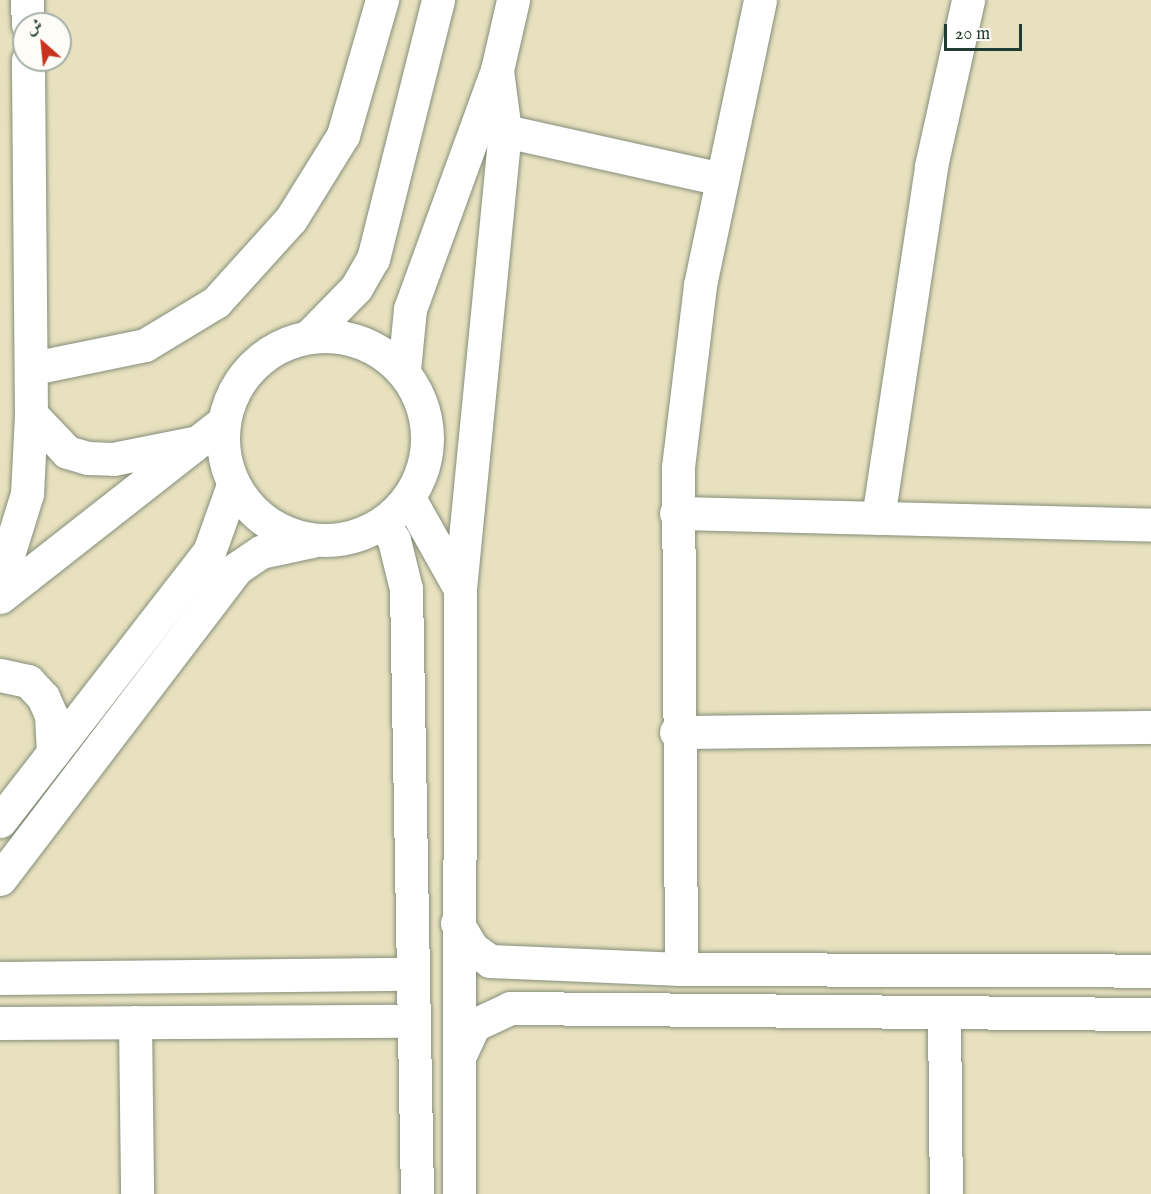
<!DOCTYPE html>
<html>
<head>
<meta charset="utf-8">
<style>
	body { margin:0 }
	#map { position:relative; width:1151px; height:1194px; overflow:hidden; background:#e8e1bf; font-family:"IM FELL English",Amiri,serif }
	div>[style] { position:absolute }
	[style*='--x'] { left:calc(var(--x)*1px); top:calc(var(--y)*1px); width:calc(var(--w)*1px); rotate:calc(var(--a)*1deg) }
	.roads { filter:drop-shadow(0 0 2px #848f7a) drop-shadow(0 0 2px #848f7a) }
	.minor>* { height:33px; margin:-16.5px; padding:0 16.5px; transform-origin:16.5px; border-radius:16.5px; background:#fff }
	.major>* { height:33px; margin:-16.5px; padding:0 16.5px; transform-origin:16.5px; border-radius:16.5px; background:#fff }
	.major>.ring { margin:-16.5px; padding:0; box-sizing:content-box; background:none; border:33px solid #fff; border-radius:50% }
	span { translate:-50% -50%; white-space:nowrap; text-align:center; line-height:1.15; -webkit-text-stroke:5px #fdfcf7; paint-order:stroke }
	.north { position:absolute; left:12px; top:12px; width:60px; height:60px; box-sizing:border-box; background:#fdfcf7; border:2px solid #a4b0a9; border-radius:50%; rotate:333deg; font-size:16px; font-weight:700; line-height:24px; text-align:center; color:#1f3d34 }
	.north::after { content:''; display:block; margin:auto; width:21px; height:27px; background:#c8321e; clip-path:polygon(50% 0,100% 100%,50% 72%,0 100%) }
	.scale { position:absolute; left:944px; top:24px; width:78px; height:27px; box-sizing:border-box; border:3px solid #1f3d34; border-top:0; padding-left:8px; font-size:18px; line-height:21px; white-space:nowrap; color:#1f3d34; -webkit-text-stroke:4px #fdfcf7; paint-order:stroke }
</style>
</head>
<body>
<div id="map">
	<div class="roads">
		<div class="minor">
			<i style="--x:27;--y:0;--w:24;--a:88"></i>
			<i style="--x:505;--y:131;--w:222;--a:12.5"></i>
			<i style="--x:33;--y:368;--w:114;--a:-11.6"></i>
			<i style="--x:145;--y:345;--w:83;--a:-31.2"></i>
			<i style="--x:216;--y:302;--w:112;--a:-47.9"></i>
			<i style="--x:291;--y:219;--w:99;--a:-58.2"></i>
			<i style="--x:343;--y:135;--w:141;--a:-73.9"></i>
			<i style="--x:31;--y:414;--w:52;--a:46.5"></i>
			<i style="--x:67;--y:452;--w:22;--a:16"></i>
			<i style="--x:88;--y:458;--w:25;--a:2"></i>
			<i style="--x:113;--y:459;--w:82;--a:-11.3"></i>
			<i style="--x:676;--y:513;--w:475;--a:1.4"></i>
			<i style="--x:878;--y:518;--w:356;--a:-81.4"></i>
			<i style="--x:931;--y:166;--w:170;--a:-77.4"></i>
			<i style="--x:0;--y:581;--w:91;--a:-72.8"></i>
			<i style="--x:27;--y:494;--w:80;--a:-87.1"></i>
			<i style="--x:31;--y:414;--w:354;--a:-90.5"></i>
			<i style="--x:0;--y:597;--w:283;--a:-38.1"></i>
			<i style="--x:0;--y:675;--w:29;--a:12"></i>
			<i style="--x:28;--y:681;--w:22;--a:47"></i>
			<i style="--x:43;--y:697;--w:20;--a:66"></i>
			<i style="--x:51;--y:715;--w:38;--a:87"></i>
			<i style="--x:676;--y:732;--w:475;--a:-0.6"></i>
			<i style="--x:681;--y:969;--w:502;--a:-90.34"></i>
			<i style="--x:678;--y:467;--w:183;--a:-83.1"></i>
			<i style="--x:700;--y:285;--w:291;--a:-78.1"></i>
			<i style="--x:944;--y:1012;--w:182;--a:89.4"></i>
			<i style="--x:135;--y:1022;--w:172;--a:89.3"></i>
		</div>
		<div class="major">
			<i class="ring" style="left:223px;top:336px;width:171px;height:171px"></i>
			<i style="--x:308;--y:337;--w:69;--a:-45.6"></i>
			<i style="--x:356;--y:288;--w:34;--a:-60"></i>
			<i style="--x:373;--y:259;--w:267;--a:-75.9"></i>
			<i style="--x:404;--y:370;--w:61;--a:-84.4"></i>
			<i style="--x:410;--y:309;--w:248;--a:-70"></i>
			<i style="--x:409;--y:498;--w:104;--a:60.7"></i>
			<i style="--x:383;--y:523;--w:20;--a:57"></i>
			<i style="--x:394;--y:540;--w:50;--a:76.2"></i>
			<i style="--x:406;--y:589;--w:605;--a:88.96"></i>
			<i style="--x:0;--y:821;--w:341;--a:-52.2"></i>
			<i style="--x:209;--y:552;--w:71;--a:-70.3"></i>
			<i style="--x:0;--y:879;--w:391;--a:-52.7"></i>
			<i style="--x:237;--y:568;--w:29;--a:-34"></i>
			<i style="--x:261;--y:552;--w:52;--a:-12.2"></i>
			<i style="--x:457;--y:923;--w:29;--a:59"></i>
			<i style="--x:472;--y:948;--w:22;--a:36"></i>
			<i style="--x:490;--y:961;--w:191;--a:2.4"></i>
			<i style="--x:681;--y:969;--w:470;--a:0.2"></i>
			<i style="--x:0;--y:978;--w:411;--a:-0.6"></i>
			<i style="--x:0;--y:1023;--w:411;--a:-0.3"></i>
			<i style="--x:459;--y:1057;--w:35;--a:-65"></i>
			<i style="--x:474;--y:1025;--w:40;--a:-25"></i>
			<i style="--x:510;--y:1008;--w:641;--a:0.54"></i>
			<i style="--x:459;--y:1194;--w:605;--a:-89.91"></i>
			<i style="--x:460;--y:589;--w:460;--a:-84.4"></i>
			<i style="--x:505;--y:131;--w:62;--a:-97.5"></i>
			<i style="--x:497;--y:70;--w:72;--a:-77.1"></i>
		</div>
	</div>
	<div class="north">ش</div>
	<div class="scale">20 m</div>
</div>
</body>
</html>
